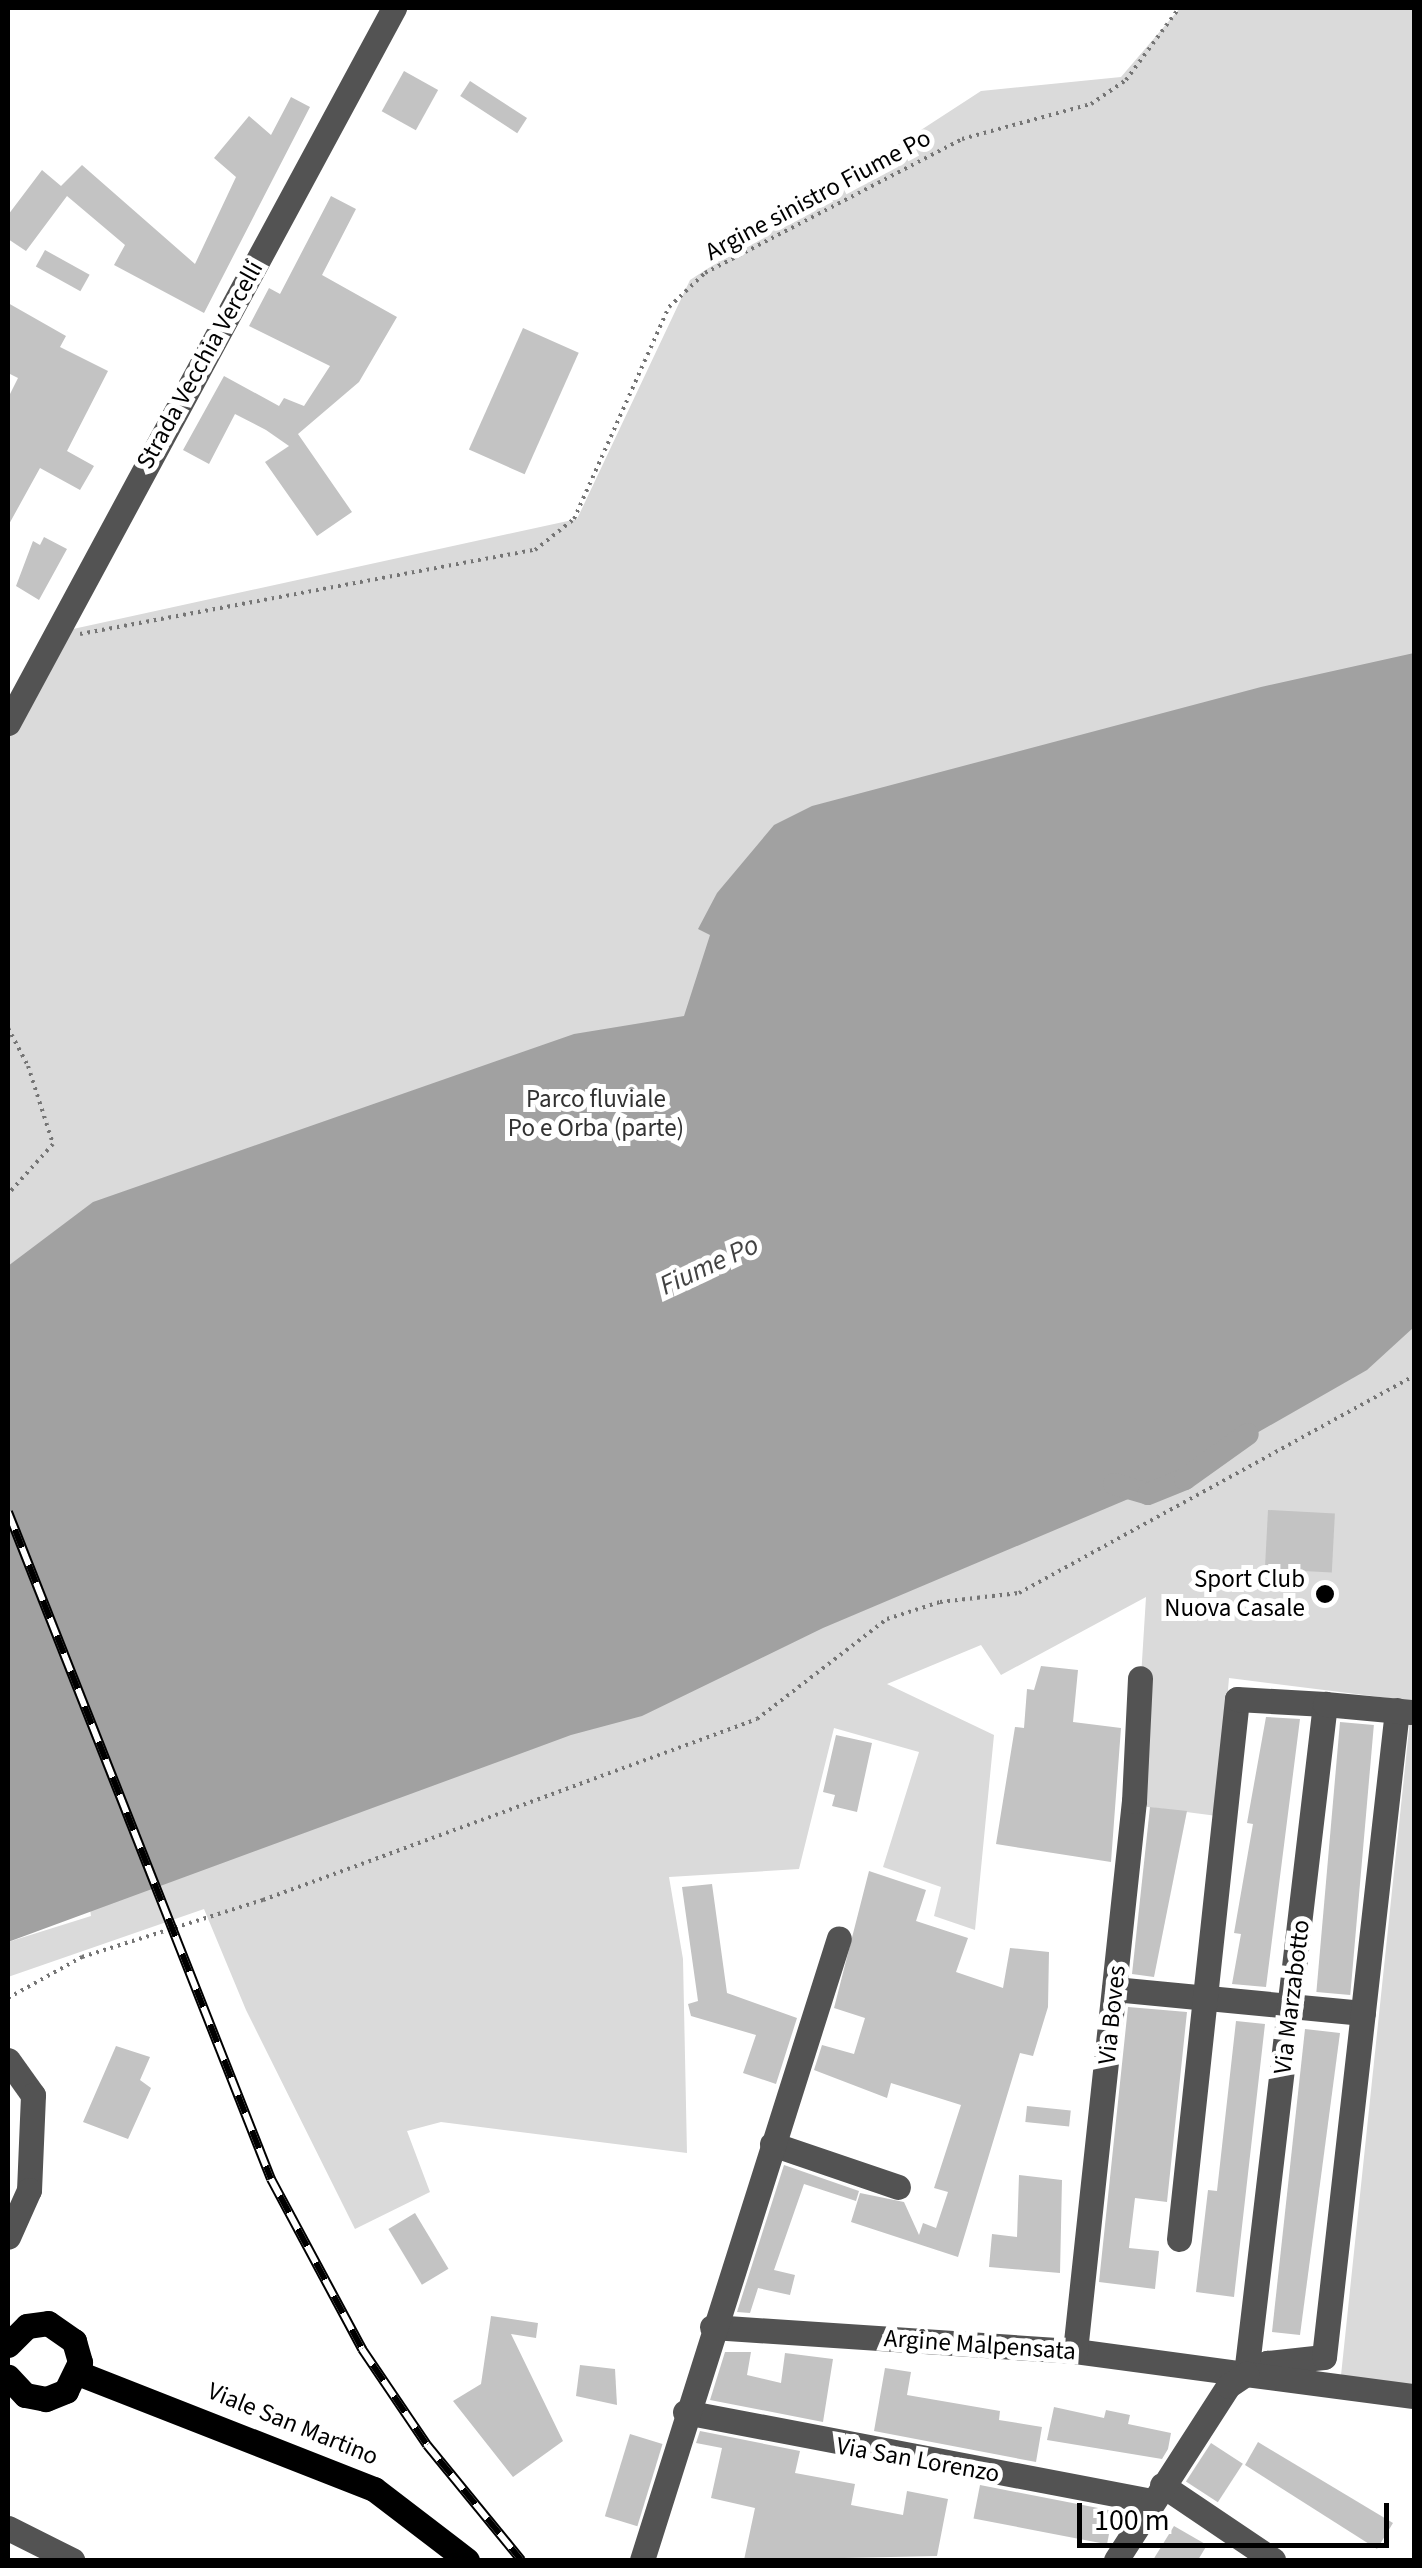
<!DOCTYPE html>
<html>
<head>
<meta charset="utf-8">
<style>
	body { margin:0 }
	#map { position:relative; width:1422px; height:2568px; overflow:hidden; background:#fff; font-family:"Source Sans 3",sans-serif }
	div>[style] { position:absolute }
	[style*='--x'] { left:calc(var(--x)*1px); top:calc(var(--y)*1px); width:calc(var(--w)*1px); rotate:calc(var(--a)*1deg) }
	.green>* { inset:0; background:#dadada }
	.water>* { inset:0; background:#a1a1a1 }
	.canal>* { height:22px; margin:-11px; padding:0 11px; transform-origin:11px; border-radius:11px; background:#a1a1a1 }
	.building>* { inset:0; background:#c3c3c3; transform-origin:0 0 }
	.path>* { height:4px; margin-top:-2px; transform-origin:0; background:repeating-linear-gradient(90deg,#757575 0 2.5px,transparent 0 7.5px) }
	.minor>* { height:25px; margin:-12.5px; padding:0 12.5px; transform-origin:12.5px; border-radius:12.5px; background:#535353 }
	.major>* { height:25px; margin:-12.5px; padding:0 12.5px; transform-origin:12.5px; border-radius:12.5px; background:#000 }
	.rail>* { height:10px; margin-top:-5px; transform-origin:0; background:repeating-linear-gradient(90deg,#fff 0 19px,#000 0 38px); box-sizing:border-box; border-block:2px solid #000 }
	.dots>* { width:28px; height:28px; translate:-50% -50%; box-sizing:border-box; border:5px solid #fff; border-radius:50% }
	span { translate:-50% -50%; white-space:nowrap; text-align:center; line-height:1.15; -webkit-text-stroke:10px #fff; paint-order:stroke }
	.street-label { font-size:25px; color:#000 }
	.park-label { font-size:25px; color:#313131 }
	.poi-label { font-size:25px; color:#000 }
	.right { translate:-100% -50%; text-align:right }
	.water-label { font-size:28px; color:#424242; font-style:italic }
	.frame { position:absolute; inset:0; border:10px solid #000; pointer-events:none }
	.scale { position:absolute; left:1077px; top:2503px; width:312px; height:45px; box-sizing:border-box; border:5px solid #000; border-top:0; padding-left:12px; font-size:30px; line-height:35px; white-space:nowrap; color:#000; -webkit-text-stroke:8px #fff; paint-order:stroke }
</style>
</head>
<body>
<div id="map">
	<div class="green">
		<i style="clip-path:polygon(1180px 8px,1414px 8px,1414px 2390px,1340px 2385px,1412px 1701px,1229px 1678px,1217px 1816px,1133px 1805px,1146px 1597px,1001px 1675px,981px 1645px,887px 1684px,994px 1735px,975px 1930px,934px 1916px,941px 1887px,883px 1867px,919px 1752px,834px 1728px,799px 1869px,669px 1877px,683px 1959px,687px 2153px,441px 2122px,407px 2131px,430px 2192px,355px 2229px,246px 2010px,204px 1909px,8px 1977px,8px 1942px,91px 1916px,8px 1368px,8px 731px,73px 629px,577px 519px,690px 280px,981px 91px,1121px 77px)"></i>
	</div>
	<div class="water">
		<i style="clip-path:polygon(1414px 653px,1414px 1327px,1367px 1370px,1178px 1478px,823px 1628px,642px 1716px,571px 1735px,8px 1942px,8px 1266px,93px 1202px,574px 1034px,684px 1016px,710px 935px,698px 929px,717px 893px,774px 825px,812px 806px,1261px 687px)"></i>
	</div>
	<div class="canal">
		<i style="--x:1114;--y:1484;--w:35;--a:16"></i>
		<i style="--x:1148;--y:1494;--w:40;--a:-22"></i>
		<i style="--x:1185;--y:1479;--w:77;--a:-35.5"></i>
	</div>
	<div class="building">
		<i style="left:404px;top:71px;width:39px;height:46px;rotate:29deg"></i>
		<i style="left:470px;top:81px;width:68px;height:18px;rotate:33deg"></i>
		<i style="clip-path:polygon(291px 97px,310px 107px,204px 313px,114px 265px,125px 245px,67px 196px,26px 251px,8px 239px,8px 215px,42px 170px,61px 186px,82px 165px,195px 264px,236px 177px,214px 158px,249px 116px,271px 135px)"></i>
		<i style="clip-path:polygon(331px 196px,356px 209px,322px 275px,397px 317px,359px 382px,298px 434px,352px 512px,317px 536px,265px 462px,289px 446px,266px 430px,235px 414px,209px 464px,183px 450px,224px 376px,279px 406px,284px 398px,304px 406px,330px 366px,249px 326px,269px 288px,280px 294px)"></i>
		<i style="left:45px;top:250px;width:51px;height:19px;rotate:29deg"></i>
		<i style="clip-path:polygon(8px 303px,66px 336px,60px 347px,108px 371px,67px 451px,94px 466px,80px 490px,40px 468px,8px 526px,8px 398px,18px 378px,8px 373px)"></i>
		<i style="left:523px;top:328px;width:61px;height:133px;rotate:24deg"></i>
		<i style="clip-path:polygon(44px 537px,67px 549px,39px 600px,16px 586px,33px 541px,40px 545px)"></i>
		<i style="left:1268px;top:1510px;width:67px;height:59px;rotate:3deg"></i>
		<i style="clip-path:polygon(1041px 1666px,1078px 1670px,1073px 1722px,1121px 1728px,1111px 1862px,996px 1844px,1015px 1727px,1024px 1728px,1027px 1689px,1034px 1690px)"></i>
		<i style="clip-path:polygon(1266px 1717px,1300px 1719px,1266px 1987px,1232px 1984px,1241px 1934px,1234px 1933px,1253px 1824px,1247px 1823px)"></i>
		<i style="left:1340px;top:1722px;width:34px;height:271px;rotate:5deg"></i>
		<i style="clip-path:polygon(836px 1735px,872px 1743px,857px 1812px,832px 1806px,835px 1795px,823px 1792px)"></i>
		<i style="clip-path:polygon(1150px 1807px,1187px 1811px,1154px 1977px,1132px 1974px)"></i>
		<i style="clip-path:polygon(869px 1871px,926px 1890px,916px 1921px,968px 1938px,956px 1972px,1003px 1988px,1010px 1948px,1049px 1952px,1048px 2007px,1033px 2056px,1020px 2053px,958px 2257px,851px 2222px,860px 2193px,904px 2202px,919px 2235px,923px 2223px,936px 2228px,948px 2192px,934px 2188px,961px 2105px,891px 2083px,887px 2098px,814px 2070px,822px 2045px,854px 2054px,865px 2018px,834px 2008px)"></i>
		<i style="clip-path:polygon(712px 1884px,727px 1993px,797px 2018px,776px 2084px,743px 2073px,756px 2035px,691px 2016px,688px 2004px,698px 2001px,682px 1887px)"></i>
		<i style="clip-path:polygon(1128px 2007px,1187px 2012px,1167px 2202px,1135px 2198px,1129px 2248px,1159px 2251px,1155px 2289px,1099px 2282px)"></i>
		<i style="clip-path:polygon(1236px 2021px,1265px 2024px,1234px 2297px,1196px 2292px,1208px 2190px,1217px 2191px)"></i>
		<i style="clip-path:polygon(1305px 2029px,1340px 2033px,1300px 2335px,1272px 2332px)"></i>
		<i style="clip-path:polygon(116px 2046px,150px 2057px,140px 2080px,151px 2088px,128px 2139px,83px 2122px)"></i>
		<i style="left:1027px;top:2106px;width:44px;height:16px;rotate:6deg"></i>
		<i style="clip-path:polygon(784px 2165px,859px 2191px,856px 2201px,804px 2184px,774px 2270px,795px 2275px,790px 2295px,758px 2288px,750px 2313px,737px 2312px)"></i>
		<i style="clip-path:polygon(1019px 2175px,1062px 2180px,1060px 2273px,989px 2267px,992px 2234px,1017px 2237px)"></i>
		<i style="left:415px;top:2213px;width:65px;height:31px;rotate:59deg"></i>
		<i style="clip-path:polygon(491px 2316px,538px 2323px,536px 2338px,511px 2334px,563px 2441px,513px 2477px,453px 2401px,481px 2384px)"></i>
		<i style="clip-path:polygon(725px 2352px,751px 2352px,747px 2375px,781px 2383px,785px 2353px,833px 2359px,823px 2422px,710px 2400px)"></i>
		<i style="clip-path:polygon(580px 2365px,615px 2369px,617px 2405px,576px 2396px)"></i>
		<i style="clip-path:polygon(885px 2368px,911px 2372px,907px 2395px,1000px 2411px,999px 2420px,1042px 2427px,1036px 2462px,874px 2431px)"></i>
		<i style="clip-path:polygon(1054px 2407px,1104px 2418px,1106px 2410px,1130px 2415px,1128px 2424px,1171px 2433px,1168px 2449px,1162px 2459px,1047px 2440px)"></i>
		<i style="clip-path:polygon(700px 2431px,800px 2451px,795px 2473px,855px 2484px,851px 2505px,903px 2515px,907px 2491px,948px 2499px,937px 2556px,744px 2560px,755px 2508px,711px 2498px,722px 2448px,696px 2443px)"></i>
		<i style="left:630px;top:2434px;width:34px;height:86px;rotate:17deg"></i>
		<i style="clip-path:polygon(1258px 2442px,1393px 2523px,1377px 2549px,1245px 2465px)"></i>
		<i style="left:1211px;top:2443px;width:38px;height:46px;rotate:33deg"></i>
		<i style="left:980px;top:2485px;width:136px;height:34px;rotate:11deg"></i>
		<i style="clip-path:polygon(1174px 2526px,1207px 2545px,1198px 2560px,1153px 2560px)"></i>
	</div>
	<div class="path">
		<i style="--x:80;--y:634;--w:463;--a:-10.5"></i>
		<i style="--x:535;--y:550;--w:50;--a:-38.5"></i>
		<i style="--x:574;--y:519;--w:232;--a:-65.9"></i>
		<i style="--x:669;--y:307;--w:50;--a:-43.4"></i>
		<i style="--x:705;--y:273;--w:290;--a:-27.5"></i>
		<i style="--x:962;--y:139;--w:134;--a:-15.2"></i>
		<i style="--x:1091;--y:104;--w:42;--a:-34.4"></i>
		<i style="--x:1126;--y:80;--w:89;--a:-53.6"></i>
		<i style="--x:8;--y:1028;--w:43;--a:62.2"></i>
		<i style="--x:28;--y:1066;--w:82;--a:72.2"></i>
		<i style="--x:53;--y:1144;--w:67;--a:132"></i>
		<i style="--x:8;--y:1998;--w:85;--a:-29"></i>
		<i style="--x:82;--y:1957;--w:190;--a:-17.5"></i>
		<i style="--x:263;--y:1900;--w:526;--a:-20.12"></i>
		<i style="--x:757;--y:1719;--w:164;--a:-37.6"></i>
		<i style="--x:887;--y:1619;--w:56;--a:-17.8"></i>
		<i style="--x:940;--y:1602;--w:80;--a:-6.5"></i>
		<i style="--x:1019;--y:1593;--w:451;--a:-28.8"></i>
	</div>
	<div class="minor">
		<i style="--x:8;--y:723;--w:813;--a:-61.64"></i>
		<i style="--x:1114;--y:1989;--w:250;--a:5.5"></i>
		<i style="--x:8;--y:2060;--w:43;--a:54.5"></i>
		<i style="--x:33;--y:2095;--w:95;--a:92.4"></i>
		<i style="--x:29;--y:2190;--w:51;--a:114.1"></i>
		<i style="--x:772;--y:2144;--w:133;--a:18.8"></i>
		<i style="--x:1179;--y:2239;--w:543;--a:-83.87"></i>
		<i style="--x:1237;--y:1699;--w:88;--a:3.3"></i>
		<i style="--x:712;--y:2327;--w:364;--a:3.8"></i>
		<i style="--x:1075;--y:2351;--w:173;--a:7.7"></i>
		<i style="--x:1246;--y:2374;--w:24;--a:-28"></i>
		<i style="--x:1267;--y:2363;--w:57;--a:-6"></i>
		<i style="--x:1324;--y:2357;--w:651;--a:-83.56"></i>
		<i style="--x:1075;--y:2351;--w:553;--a:-83.88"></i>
		<i style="--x:1134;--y:1801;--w:123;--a:-87.2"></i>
		<i style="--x:1246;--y:2374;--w:675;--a:-83.28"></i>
		<i style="--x:1325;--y:1704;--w:86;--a:5.3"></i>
		<i style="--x:1246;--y:2374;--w:169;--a:7.5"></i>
		<i style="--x:685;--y:2412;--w:475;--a:10.8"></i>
		<i style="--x:1162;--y:2485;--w:134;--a:34"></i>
		<i style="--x:8;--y:2528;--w:72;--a:26.6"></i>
		<i style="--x:642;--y:2560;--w:652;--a:-72.43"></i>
		<i style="--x:1116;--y:2560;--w:207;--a:-57.2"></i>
		<i style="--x:1228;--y:2386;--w:22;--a:-34"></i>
	</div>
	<div class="major">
		<i style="--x:8;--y:2345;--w:27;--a:-45"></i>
		<i style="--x:27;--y:2326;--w:21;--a:-8"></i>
		<i style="--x:48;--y:2323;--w:32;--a:35"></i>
		<i style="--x:74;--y:2341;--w:22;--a:74"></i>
		<i style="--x:80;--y:2362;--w:32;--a:116"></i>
		<i style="--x:66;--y:2391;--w:22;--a:158"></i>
		<i style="--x:46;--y:2399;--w:21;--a:-169"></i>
		<i style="--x:25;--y:2395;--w:25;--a:-133"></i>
		<i style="--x:78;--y:2373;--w:318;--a:21.4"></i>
		<i style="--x:374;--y:2489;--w:117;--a:37.4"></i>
	</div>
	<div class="rail">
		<i style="--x:8;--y:1512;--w:717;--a:68.48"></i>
		<i style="--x:271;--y:2179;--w:193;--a:61.8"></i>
		<i style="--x:362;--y:2349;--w:116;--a:55.9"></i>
		<i style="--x:427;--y:2445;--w:149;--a:50.7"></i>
	</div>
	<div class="dots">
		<i style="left:1325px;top:1594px;background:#000"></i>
	</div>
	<div class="street-label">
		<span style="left:818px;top:195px;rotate:-28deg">Argine sinistro Fiume Po</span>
		<span style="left:200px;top:365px;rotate:-61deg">Strada Vecchia Vercelli</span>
		<span style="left:1292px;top:1997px;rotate:-83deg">Via Marzabotto</span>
		<span style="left:1112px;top:2015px;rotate:-84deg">Via Boves</span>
		<span style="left:980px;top:2345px;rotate:4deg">Argine Malpensata</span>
		<span style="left:293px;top:2424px;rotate:22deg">Viale San Martino</span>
		<span style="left:918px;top:2460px;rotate:10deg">Via San Lorenzo</span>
	</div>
	<div class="park-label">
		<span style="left:596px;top:1114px">Parco fluviale<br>Po e Orba (parte)</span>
	</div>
	<div class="poi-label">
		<span class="right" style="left:1305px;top:1594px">Sport Club<br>Nuova Casale</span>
	</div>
	<div class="water-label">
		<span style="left:709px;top:1265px;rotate:-25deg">Fiume Po</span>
	</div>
	<div class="frame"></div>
	<div class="scale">100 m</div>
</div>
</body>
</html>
